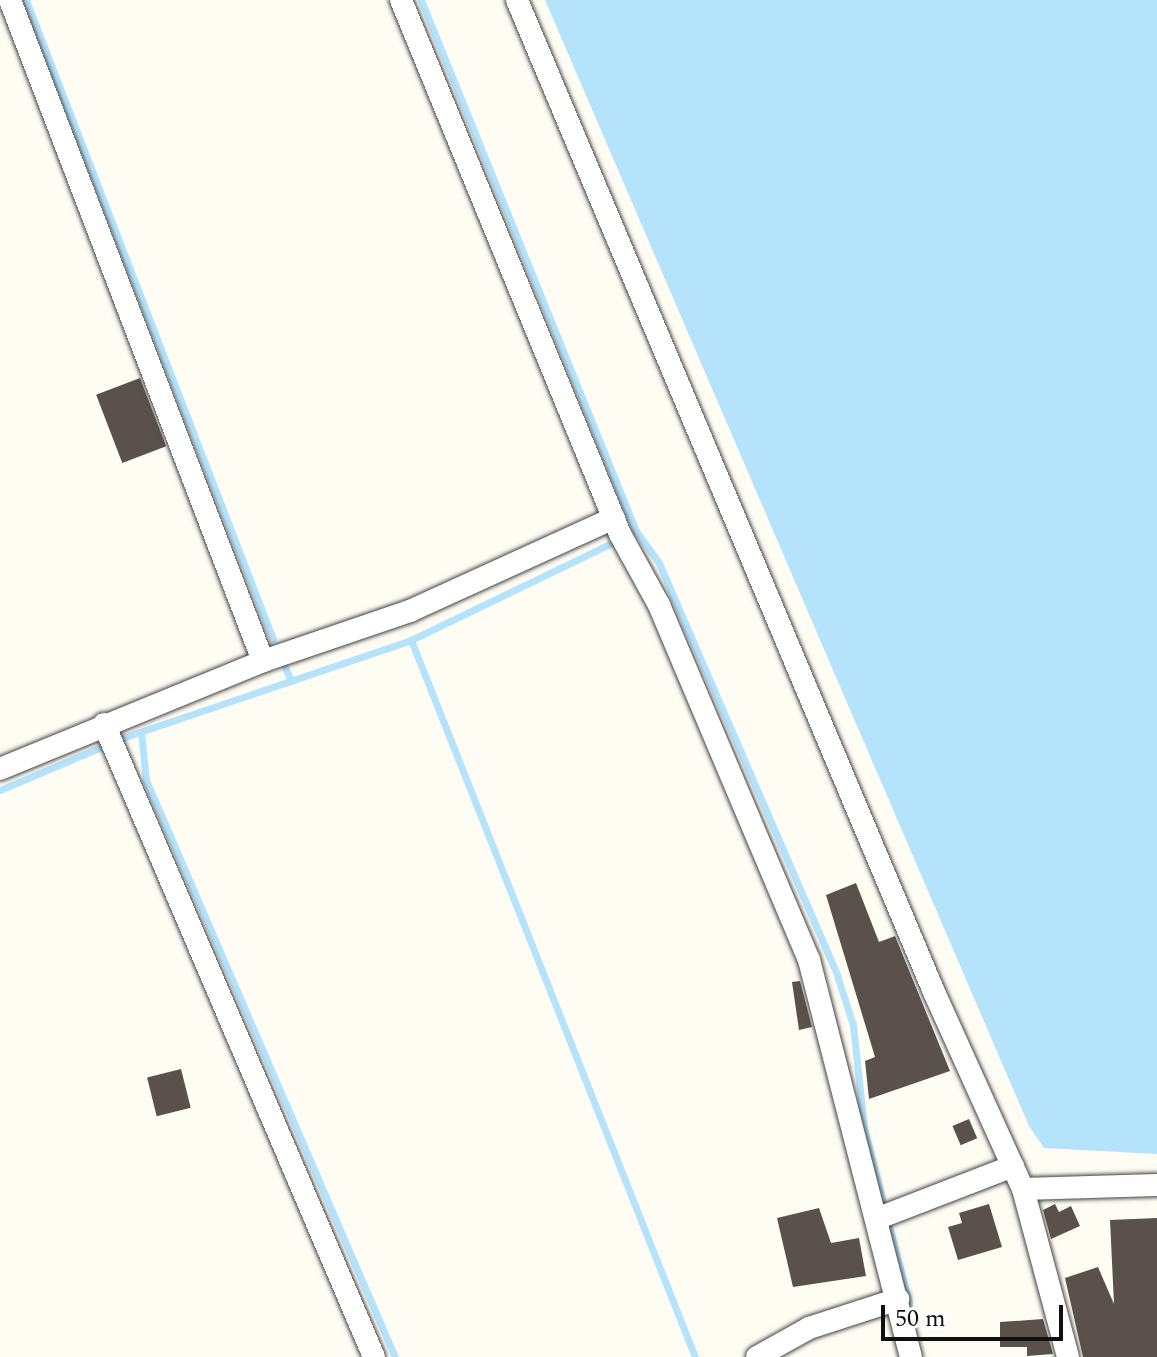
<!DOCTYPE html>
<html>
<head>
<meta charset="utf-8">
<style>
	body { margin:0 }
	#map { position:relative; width:1157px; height:1357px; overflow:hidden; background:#fffcf4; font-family:Spectral,serif }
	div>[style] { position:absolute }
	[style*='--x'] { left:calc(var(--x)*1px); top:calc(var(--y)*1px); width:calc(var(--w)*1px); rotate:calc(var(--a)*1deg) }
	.water>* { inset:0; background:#b4e3fb }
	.stream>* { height:7px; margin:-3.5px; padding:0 3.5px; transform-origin:3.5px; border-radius:3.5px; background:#b4e3fb }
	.building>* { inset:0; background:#5a514c; transform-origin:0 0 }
	.roads { filter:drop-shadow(0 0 2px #434343) drop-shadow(0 0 2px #434343) }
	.street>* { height:22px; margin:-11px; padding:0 11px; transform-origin:11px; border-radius:11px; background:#fff }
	span { translate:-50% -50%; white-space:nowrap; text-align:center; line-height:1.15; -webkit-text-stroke:8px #fff; paint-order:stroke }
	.scale { position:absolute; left:881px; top:1305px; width:182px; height:36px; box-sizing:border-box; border:4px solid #101010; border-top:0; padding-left:10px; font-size:24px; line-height:28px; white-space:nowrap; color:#101010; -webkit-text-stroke:6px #fff; paint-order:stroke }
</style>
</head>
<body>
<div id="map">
	<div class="water">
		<i style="clip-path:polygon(545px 0,1157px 0,1157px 1154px,1044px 1148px,1029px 1126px)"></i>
	</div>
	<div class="stream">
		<i style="--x:26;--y:0;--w:685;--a:68.87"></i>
		<i style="--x:421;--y:0;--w:573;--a:67.96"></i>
		<i style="--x:636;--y:531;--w:39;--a:54"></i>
		<i style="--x:659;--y:563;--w:449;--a:66.6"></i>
		<i style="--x:837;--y:975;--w:52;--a:72.3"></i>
		<i style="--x:853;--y:1025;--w:104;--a:83.9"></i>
		<i style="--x:864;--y:1128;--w:181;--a:75.6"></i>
		<i style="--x:411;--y:640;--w:771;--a:68.39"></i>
		<i style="--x:284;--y:665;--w:17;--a:66"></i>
		<i style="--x:141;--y:732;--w:48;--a:84.1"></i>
		<i style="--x:146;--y:780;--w:628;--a:66.66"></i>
		<i style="--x:0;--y:790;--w:136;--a:-23"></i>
		<i style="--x:125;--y:737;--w:302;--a:-18.7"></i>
		<i style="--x:411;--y:640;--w:232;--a:-25.8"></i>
	</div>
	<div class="building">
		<i style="left:140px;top:378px;width:73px;height:47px;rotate:69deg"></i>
		<i style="clip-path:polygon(856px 883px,879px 942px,895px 936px,950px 1071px,869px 1099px,865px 1061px,875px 1057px,826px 895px)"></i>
		<i style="clip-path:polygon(800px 981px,812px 1027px,799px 1030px,792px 982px)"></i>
		<i style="left:181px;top:1069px;width:40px;height:35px;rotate:76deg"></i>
		<i style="left:969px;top:1119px;width:21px;height:18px;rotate:67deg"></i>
		<i style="clip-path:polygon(989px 1204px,1002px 1247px,958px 1260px,948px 1227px,962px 1223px,959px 1213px)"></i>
		<i style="clip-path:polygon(1055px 1204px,1059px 1212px,1071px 1206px,1080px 1226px,1051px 1239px,1043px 1210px)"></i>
		<i style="clip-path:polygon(819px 1208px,831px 1243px,859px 1238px,866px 1276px,793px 1287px,777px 1218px)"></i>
		<i style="clip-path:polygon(1157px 1218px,1157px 1357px,1083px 1357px,1065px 1278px,1098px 1267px,1114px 1304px,1110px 1220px)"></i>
		<i style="clip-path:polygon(1043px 1319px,1053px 1354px,1027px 1356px,1027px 1347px,1000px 1347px,1000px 1322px)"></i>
	</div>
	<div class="roads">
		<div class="street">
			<i style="--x:10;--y:0;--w:708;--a:69.06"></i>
			<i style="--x:401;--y:0;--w:577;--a:67.7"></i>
			<i style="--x:620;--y:534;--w:81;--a:61.2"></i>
			<i style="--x:659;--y:605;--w:385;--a:67.1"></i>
			<i style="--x:809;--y:960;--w:410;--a:75.6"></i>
			<i style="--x:517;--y:0;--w:1076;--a:67.2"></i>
			<i style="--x:934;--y:992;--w:216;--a:65.7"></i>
			<i style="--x:1023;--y:1189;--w:174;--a:75"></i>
			<i style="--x:104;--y:724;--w:688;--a:66.9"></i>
			<i style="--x:0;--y:769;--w:284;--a:-22.3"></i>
			<i style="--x:263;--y:661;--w:155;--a:-18.8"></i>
			<i style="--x:410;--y:611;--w:224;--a:-24.5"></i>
			<i style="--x:1023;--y:1189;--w:134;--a:-1.7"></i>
			<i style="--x:876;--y:1219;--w:147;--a:-21.1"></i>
			<i style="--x:757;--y:1357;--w:60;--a:-29.1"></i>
			<i style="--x:809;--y:1328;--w:94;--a:-18"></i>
		</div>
	</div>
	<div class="scale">50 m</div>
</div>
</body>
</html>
